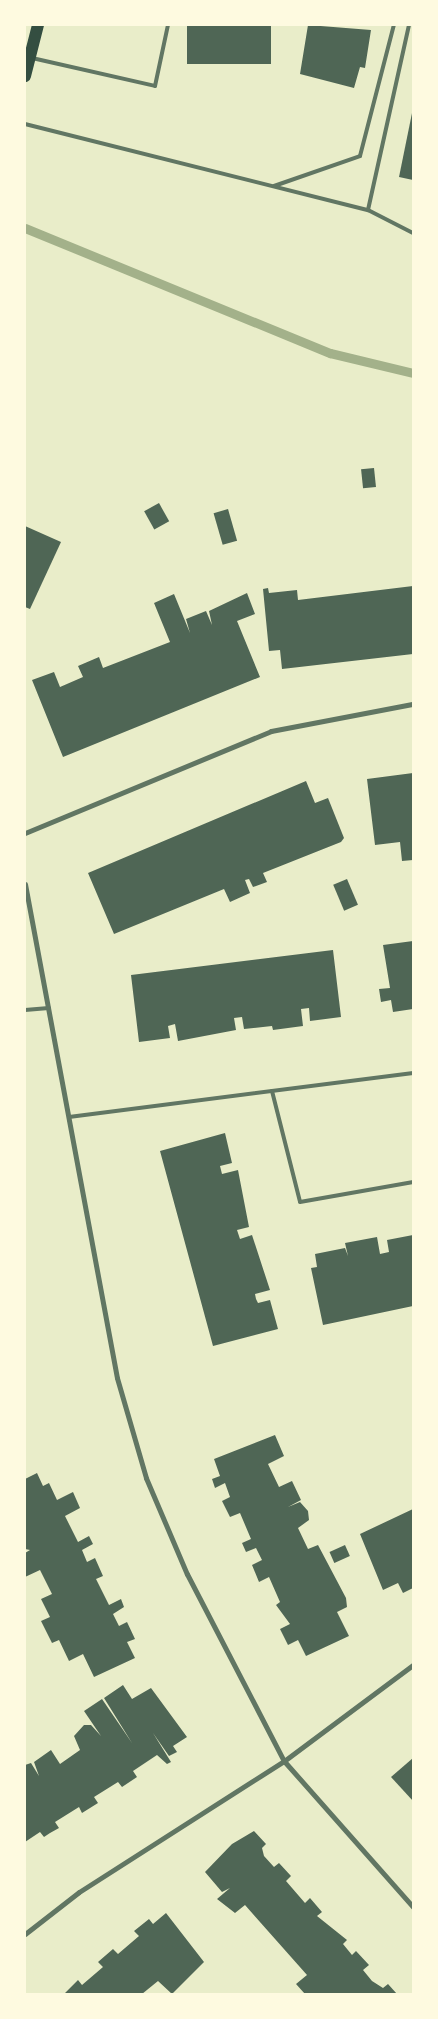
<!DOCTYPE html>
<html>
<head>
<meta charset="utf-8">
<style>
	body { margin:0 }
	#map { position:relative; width:438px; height:2019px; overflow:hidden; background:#e9edc9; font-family:"Alegreya Sans",sans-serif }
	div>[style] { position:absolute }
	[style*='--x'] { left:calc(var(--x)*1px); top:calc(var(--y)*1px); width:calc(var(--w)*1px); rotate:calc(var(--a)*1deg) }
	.stream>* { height:9px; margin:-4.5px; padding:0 4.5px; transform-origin:4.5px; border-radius:4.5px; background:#a3b18a }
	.building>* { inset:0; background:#4f6655; transform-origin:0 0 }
	.service>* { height:4px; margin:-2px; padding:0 2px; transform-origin:2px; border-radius:2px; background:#617663 }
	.minor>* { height:5px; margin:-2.5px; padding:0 2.5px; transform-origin:2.5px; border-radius:2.5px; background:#617663 }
	.primary>* { height:12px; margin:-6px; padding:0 6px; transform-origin:6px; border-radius:6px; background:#344e41 }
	span { translate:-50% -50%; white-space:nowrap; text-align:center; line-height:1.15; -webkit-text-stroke:5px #fefae0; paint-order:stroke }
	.frame { position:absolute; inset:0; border:26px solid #fefae0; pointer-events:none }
</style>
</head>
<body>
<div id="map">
	<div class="stream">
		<i style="--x:25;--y:228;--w:330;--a:22.3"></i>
		<i style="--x:330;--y:353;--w:85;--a:13.5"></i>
	</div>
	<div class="building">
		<i style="left:187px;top:25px;width:84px;height:39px"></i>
		<i style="clip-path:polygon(308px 25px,371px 30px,365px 68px,360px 67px,354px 88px,300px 74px)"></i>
		<i style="clip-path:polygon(412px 113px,413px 113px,413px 180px,399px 177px)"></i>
		<i style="left:374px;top:468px;width:19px;height:13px;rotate:84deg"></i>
		<i style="left:159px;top:503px;width:21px;height:17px;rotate:61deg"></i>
		<i style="left:228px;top:509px;width:33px;height:15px;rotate:74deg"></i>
		<i style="clip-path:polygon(25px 526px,61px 542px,30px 609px,25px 607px)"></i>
		<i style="clip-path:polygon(413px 586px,413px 654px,282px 669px,280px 650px,269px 651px,263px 589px,268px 588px,269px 593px,297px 590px,298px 600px)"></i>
		<i style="clip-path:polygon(247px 593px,255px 614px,237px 621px,260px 677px,63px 757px,32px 680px,54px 672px,60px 687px,83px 677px,78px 666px,99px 657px,103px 668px,170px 642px,154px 603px,174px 594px,190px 633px,186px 619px,206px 611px,212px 625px,209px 611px)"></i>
		<i style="clip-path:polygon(413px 773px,413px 860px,402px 861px,400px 842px,375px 845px,367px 779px)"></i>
		<i style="clip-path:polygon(306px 781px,315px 803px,328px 798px,344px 838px,341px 842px,263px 873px,267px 882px,253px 887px,249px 879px,245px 880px,250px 893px,230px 902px,224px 889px,114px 934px,88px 873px)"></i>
		<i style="left:347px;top:879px;width:28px;height:15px;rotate:67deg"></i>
		<i style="clip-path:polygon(413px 941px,413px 1009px,393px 1012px,391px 1000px,381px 1002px,379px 989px,390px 988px,383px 945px)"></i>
		<i style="clip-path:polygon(333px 950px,341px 1017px,310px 1021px,309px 1008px,301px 1009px,303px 1026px,273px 1030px,272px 1026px,244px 1029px,242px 1017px,234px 1018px,236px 1030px,178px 1041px,175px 1024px,168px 1026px,170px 1038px,139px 1042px,131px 975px)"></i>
		<i style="clip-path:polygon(225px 1133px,232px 1163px,220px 1166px,222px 1174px,238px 1170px,249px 1227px,237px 1230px,240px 1239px,252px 1235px,270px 1290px,255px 1294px,256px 1299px,258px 1303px,270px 1300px,278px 1329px,213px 1346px,160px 1151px)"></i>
		<i style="clip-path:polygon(413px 1235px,413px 1306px,323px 1325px,311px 1268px,317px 1267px,315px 1254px,345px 1248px,348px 1256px,345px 1243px,377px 1237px,380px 1254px,389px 1252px,387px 1240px)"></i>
		<i style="clip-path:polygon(275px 1435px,284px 1456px,268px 1464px,279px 1487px,292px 1481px,301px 1500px,288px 1507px,300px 1502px,308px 1511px,309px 1520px,298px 1528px,308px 1549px,318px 1545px,346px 1598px,347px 1607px,337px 1612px,349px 1636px,306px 1656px,298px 1640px,288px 1645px,280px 1629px,290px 1624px,276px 1605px,280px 1602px,269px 1577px,259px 1582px,252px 1565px,262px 1560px,256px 1548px,246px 1552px,242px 1543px,251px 1539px,240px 1513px,230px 1517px,222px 1501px,230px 1497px,225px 1483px,215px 1488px,212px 1479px,220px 1476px,214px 1459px)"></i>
		<i style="clip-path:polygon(37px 1473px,43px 1486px,49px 1483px,57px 1500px,73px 1492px,80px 1508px,65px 1516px,78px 1542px,89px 1536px,93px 1544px,82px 1550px,87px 1562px,95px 1558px,103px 1576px,96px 1579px,109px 1605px,121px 1599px,124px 1607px,113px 1614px,119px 1626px,127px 1622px,135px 1639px,127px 1642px,135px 1658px,94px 1677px,83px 1654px,69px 1661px,59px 1640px,52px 1643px,41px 1621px,50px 1617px,41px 1599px,52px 1594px,40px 1570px,25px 1577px,25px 1553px,30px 1550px,25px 1549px,25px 1479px)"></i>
		<i style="clip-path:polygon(413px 1509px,413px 1588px,403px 1593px,398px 1583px,383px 1590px,360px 1534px)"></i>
		<i style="left:345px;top:1545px;width:12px;height:17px;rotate:66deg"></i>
		<i style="clip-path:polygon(123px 1685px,132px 1699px,151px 1688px,187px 1737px,173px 1746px,177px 1752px,169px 1756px,153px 1733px,171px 1762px,167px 1764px,157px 1755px,133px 1771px,137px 1777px,122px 1787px,118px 1782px,94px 1797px,98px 1803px,82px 1813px,79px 1807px,55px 1822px,59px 1828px,50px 1833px,44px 1837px,40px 1832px,25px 1842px,25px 1765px,31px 1763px,39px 1776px,34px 1762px,51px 1750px,60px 1764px,80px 1750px,74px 1736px,84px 1725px,91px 1725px,101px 1736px,84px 1711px,102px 1699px,132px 1743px,104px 1698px)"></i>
		<i style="clip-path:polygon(413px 1758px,413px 1801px,391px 1777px)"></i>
		<i style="clip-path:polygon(254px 1831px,266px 1844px,262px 1848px,264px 1856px,274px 1867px,279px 1863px,291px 1876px,286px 1881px,305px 1903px,310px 1898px,322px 1912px,317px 1916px,347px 1940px,343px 1944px,352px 1955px,356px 1951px,369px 1965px,363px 1970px,372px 1981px,383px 1988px,388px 1984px,397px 1994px,305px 1994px,296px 1984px,307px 1975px,245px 1905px,235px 1913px,217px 1899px,230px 1888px,222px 1892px,205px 1872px,232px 1844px)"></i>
		<i style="clip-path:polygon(166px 1913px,204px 1962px,172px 1994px,158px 1981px,142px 1994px,64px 1994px,78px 1980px,82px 1985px,103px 1967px,98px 1962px,113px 1949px,118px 1954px,139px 1936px,134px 1931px,149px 1919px,153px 1924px)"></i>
	</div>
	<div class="service">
		<i style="--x:409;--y:25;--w:189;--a:102.5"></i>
		<i style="--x:368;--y:210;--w:51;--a:27.1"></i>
		<i style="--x:32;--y:58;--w:126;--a:12.8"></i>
		<i style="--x:155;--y:86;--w:62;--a:-78"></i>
		<i style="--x:25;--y:124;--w:354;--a:14.1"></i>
		<i style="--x:274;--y:186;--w:91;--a:-19.2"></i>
		<i style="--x:360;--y:156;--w:135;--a:-75.5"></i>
		<i style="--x:25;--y:1010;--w:24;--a:-5"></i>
		<i style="--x:272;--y:1091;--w:114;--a:75.8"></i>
		<i style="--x:300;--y:1202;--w:115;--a:-10"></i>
		<i style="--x:69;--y:1117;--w:347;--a:-7.3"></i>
	</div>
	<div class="minor">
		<i style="--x:25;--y:833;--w:266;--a:-22.5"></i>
		<i style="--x:271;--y:731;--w:145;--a:-10.8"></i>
		<i style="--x:25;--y:884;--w:502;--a:79.45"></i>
		<i style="--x:117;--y:1378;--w:104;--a:73.8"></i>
		<i style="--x:146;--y:1478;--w:104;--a:66.9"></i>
		<i style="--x:187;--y:1574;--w:211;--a:62.6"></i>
		<i style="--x:284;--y:1761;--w:195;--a:48.5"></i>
		<i style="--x:25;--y:1934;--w:68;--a:-37.9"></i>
		<i style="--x:79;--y:1892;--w:243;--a:-32.6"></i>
		<i style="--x:284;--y:1761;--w:161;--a:-36.7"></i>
	</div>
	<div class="primary">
		<i style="--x:25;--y:76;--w:53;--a:-75.7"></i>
	</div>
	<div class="frame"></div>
</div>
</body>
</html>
